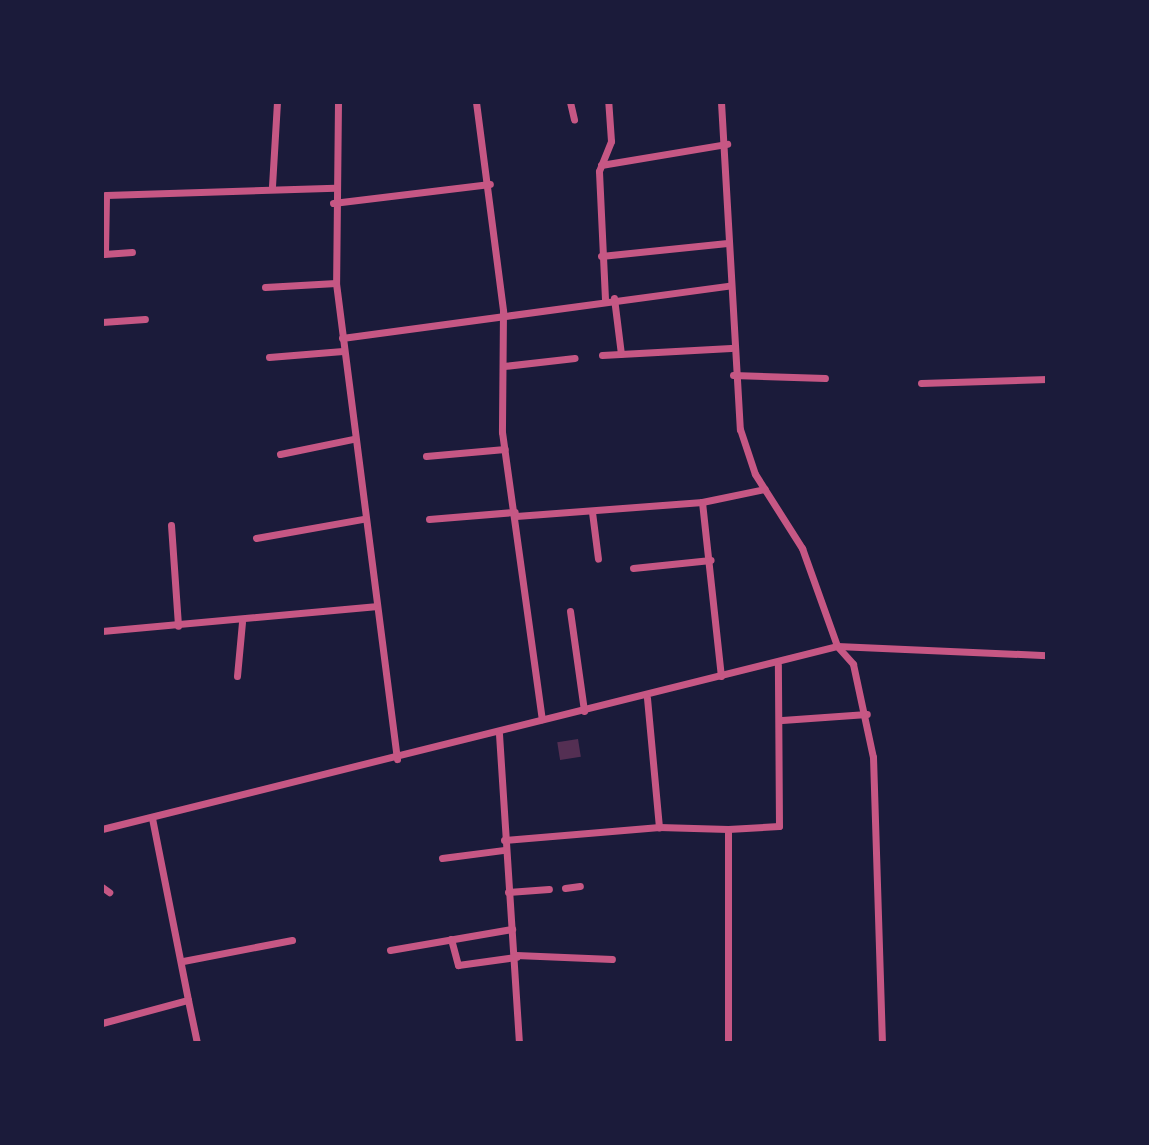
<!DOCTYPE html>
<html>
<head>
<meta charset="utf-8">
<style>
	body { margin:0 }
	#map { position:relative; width:1149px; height:1145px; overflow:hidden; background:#1b1b3a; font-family:"Roboto Condensed",sans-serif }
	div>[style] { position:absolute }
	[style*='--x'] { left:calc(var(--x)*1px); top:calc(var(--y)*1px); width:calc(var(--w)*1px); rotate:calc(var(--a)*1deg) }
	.building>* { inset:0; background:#542f53; transform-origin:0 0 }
	.minor>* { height:7px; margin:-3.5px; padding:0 3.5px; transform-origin:3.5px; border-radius:3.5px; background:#c65784 }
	span { translate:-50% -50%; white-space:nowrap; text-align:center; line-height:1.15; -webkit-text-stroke:6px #1b1b3a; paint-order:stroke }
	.frame { position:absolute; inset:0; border:104px solid #1b1b3a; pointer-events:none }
</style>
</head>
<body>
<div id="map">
	<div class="building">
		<i style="left:578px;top:739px;width:18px;height:21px;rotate:81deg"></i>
	</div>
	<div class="minor">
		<i style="--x:338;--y:102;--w:181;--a:90.6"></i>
		<i style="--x:336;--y:283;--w:480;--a:82.7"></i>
		<i style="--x:476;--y:102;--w:211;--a:82.6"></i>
		<i style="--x:503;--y:311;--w:121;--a:90.5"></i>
		<i style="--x:502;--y:432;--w:290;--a:82.1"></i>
		<i style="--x:570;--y:102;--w:18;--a:77"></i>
		<i style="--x:721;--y:102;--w:328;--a:86.7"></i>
		<i style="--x:740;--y:429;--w:47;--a:71.6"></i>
		<i style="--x:755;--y:474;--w:88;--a:57.6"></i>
		<i style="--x:802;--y:548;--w:104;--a:70.3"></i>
		<i style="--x:837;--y:646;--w:210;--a:2.5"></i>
		<i style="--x:601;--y:165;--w:128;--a:-9.5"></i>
		<i style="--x:272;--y:186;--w:84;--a:-86.6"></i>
		<i style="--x:333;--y:203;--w:158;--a:-6.9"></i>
		<i style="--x:105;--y:253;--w:58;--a:-89"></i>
		<i style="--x:106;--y:195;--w:229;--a:-1.8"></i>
		<i style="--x:104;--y:254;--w:28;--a:-4"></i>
		<i style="--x:601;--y:256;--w:127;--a:-5.9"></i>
		<i style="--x:265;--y:287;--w:71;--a:-3.2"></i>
		<i style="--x:614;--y:298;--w:56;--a:82.9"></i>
		<i style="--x:605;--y:299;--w:128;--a:-92.7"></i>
		<i style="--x:599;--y:171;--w:32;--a:-68"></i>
		<i style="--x:611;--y:141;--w:39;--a:-94"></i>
		<i style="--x:102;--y:322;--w:43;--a:-4"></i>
		<i style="--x:342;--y:338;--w:389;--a:-7.7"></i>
		<i style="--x:602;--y:355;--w:129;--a:-3.1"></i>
		<i style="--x:269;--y:357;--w:74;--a:-4.6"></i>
		<i style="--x:504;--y:366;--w:71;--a:-6.4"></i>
		<i style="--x:733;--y:375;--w:92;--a:1.9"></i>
		<i style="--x:921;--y:383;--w:126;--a:-1.8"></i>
		<i style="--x:280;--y:454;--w:75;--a:-11.6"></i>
		<i style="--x:426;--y:456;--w:79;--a:-5.1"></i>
		<i style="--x:702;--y:502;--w:175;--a:83.8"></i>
		<i style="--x:592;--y:512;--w:47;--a:82.7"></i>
		<i style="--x:516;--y:516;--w:187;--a:-4.3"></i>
		<i style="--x:702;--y:502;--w:64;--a:-11.7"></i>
		<i style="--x:429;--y:519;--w:86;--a:-4.7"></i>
		<i style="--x:171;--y:525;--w:101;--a:86"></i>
		<i style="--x:256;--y:538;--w:109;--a:-10.1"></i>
		<i style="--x:633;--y:568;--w:78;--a:-5.9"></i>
		<i style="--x:570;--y:611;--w:101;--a:82"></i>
		<i style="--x:102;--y:631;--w:274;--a:-5.2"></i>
		<i style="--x:237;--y:676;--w:54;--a:-84.7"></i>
		<i style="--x:647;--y:698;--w:130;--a:84.7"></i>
		<i style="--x:659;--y:827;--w:69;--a:1.7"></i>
		<i style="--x:728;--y:829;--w:214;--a:90"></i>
		<i style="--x:782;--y:720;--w:85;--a:-4"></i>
		<i style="--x:499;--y:734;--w:310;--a:86.3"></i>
		<i style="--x:152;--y:818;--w:186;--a:78.8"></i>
		<i style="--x:102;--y:829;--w:757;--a:-13.98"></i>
		<i style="--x:837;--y:646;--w:24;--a:48"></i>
		<i style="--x:853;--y:664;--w:95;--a:77.9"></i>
		<i style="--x:873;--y:757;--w:286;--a:88.2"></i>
		<i style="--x:728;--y:829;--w:51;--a:-3.4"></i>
		<i style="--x:779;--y:826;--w:161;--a:-90.4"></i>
		<i style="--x:504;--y:840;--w:156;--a:-4.8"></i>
		<i style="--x:442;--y:858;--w:63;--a:-7.4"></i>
		<i style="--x:102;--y:887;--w:9;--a:36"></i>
		<i style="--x:565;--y:888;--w:15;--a:-8"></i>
		<i style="--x:508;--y:892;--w:41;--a:-4.2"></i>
		<i style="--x:451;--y:939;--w:27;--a:75"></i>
		<i style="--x:458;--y:965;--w:59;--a:-7.9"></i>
		<i style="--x:390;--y:950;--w:124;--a:-9.8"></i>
		<i style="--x:516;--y:955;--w:96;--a:2.4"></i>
		<i style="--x:183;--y:961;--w:111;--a:-10.9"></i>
		<i style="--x:102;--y:1023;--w:89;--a:-15"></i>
		<i style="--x:188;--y:1000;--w:44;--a:78.2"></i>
	</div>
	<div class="frame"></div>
</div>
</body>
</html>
